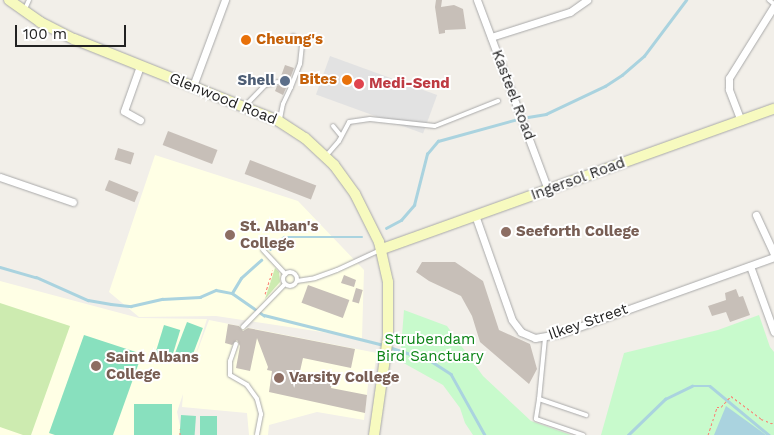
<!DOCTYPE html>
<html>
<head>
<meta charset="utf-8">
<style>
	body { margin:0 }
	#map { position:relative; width:774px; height:435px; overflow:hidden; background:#f2efe9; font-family:"Work Sans",sans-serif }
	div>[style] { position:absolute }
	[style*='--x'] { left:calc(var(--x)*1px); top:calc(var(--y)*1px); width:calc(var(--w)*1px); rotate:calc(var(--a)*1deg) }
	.education>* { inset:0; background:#ffffe5 }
	.grass>* { inset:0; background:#cdebb0 }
	.park>* { inset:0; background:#c8facc }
	.pitch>* { inset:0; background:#88e0be; transform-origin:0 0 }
	.parking>* { inset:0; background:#e2e2e2; transform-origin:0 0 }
	.water>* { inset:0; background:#aad3df }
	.stream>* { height:2.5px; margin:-1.25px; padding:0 1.25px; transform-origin:1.25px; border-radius:1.25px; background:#aad3df }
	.building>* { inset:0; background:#c7bfb8; transform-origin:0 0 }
	.path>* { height:1px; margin-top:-0.5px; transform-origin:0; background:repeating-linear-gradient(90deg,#fa8072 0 2.5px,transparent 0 5px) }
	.roads { filter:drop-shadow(0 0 1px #a9a9a9) drop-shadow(0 0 1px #a9a9a9) }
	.lane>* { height:4px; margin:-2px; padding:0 2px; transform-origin:2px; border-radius:2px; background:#fff }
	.lane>.ring { margin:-2px; padding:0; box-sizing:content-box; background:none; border:4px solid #fff; border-radius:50% }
	.street>* { height:7px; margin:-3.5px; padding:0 3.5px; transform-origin:3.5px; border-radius:3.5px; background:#fff }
	.secondary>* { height:10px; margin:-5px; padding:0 5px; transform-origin:5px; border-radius:5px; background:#f7fabf }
	.dots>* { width:14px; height:14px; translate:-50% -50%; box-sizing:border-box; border:2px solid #fff; border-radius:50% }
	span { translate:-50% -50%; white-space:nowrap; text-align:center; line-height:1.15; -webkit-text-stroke:4px #fff; paint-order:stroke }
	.food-label { font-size:15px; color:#c56008; font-weight:700 }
	.left { translate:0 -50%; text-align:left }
	.right { translate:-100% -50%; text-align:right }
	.service-label { font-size:15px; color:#4e5e75; font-weight:700 }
	.health-label { font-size:15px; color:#be3a42; font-weight:700 }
	.street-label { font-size:15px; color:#222 }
	.education-label { font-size:15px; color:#785e54; font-weight:700 }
	.park-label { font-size:15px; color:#0c8416 }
	.scale { position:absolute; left:15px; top:25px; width:111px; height:22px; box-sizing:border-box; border:2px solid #222; border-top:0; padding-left:6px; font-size:15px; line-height:18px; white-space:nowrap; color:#222; -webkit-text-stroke:4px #fff; paint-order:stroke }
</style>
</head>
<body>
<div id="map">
	<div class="education">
		<i style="clip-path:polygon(155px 155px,298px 201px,364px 270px,362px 338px,216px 316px,139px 317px,109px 292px)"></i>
		<i style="clip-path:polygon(0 281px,139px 318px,207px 319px,194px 360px,209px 320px,377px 353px,374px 372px,369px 376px,364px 420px,317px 412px,269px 425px,268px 435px,249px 435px,247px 413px,182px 407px,183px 394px,177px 412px,182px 435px,0 435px)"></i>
	</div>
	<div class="grass">
		<i style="clip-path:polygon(275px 268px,279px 272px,280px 282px,265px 299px)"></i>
		<i style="clip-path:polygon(0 303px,70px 326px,31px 435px,23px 435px,0 427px)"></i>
	</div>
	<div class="park">
		<i style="clip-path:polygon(404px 310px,447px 326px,483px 376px,531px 421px,571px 435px,473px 435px,465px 423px,460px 408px,443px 385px,400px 361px)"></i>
		<i style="clip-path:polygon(759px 315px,770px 347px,774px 352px,774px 435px,601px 435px,624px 353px,718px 330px)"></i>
	</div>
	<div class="pitch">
		<i style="left:187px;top:322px;width:17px;height:33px;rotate:21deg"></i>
		<i style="left:164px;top:325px;width:17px;height:32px;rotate:17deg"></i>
		<i style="clip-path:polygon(84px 335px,142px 354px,113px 435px,55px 435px,49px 433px)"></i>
		<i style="left:172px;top:404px;width:31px;height:38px;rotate:90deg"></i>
		<i style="left:181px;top:415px;width:15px;height:20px;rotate:4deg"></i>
		<i style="left:200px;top:416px;width:17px;height:19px"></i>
	</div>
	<div class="parking">
		<i style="left:330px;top:56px;width:114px;height:41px;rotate:20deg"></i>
	</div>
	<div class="water">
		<i style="clip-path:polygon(726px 406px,766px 435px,714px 435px)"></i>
	</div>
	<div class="stream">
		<i style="--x:528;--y:117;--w:18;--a:-9"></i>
		<i style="--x:546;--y:114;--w:65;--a:-25.4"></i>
		<i style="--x:605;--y:86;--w:20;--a:-33"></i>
		<i style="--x:622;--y:75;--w:29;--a:-41"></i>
		<i style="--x:644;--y:56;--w:70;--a:-53.1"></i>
		<i style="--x:386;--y:228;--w:17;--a:-28"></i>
		<i style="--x:401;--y:220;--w:20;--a:-49"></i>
		<i style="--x:414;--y:205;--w:53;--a:-75.7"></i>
		<i style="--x:427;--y:154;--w:17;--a:-50"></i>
		<i style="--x:438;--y:141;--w:79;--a:-15.4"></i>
		<i style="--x:270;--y:249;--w:18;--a:-41"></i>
		<i style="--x:284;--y:237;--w:78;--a:0"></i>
		<i style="--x:0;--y:267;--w:37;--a:16"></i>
		<i style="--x:36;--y:277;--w:57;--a:23.9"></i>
		<i style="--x:88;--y:300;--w:23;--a:10"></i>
		<i style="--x:111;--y:304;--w:20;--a:6"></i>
		<i style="--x:131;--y:306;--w:32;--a:-13"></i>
		<i style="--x:162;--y:299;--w:38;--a:-3"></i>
		<i style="--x:200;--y:297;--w:17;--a:-24"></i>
		<i style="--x:216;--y:290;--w:16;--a:11"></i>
		<i style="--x:232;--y:293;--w:39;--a:35"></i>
		<i style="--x:264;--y:315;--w:123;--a:14.1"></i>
		<i style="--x:232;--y:293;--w:17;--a:-59"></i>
		<i style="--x:241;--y:278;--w:27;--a:-42"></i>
		<i style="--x:389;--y:347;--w:44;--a:18.4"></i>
		<i style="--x:431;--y:361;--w:24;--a:33"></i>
		<i style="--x:451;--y:374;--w:70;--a:60.9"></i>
		<i style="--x:628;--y:435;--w:52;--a:-44.2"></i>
		<i style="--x:665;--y:399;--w:30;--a:-26"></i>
		<i style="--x:692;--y:386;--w:18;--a:0"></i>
		<i style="--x:710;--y:386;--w:77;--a:39.7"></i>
	</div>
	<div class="building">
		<i style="clip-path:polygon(436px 0,442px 0,441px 7px,454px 5px,463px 9px,466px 29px,445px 30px,445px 33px,439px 34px,435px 7px)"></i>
		<i style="clip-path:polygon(285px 65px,294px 68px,289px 81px,286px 84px,286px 88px,283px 95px,275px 91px,277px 86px,281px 84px,280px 79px)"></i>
		<i style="left:168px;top:131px;width:53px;height:15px;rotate:21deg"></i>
		<i style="left:118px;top:148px;width:17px;height:12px;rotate:17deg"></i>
		<i style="left:250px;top:160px;width:71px;height:15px;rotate:21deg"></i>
		<i style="left:109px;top:180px;width:32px;height:11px;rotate:22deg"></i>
		<i style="clip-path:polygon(422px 262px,455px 262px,483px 281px,499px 330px,530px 344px,537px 369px,529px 384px,480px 342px,472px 316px,461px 296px,429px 281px,416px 272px)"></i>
		<i style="clip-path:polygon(344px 275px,356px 280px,354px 287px,341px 283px)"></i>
		<i style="left:308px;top:285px;width:44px;height:19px;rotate:20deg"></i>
		<i style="left:356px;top:288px;width:7px;height:14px;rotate:16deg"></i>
		<i style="clip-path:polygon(736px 289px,739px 297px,743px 296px,750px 315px,730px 322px,726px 312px,712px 316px,708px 306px,726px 300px,725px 293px)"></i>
		<i style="clip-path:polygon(228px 324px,239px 326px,243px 331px,248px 328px,355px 349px,351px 368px,303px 358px,298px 380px,310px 383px,311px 378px,332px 384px,331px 388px,367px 395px,365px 413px,269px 392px,272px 371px,267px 370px,268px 367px,257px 338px,250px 371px,236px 368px,240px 346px,237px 340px,232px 345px,225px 343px)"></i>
	</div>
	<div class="path">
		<i style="--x:265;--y:294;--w:25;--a:-72"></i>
		<i style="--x:180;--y:435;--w:6;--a:-90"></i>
		<i style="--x:708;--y:435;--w:29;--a:-72"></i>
		<i style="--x:717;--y:407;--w:4;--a:0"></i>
		<i style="--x:721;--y:407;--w:15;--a:-48"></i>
		<i style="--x:731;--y:396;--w:38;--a:37"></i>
		<i style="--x:761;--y:419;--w:14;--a:21"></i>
	</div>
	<div class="roads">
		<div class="lane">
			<i style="--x:769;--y:0;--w:6;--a:39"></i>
			<i style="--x:25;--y:9;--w:10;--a:-66"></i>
			<i style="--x:291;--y:87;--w:25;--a:-69"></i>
			<i style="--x:300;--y:64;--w:20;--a:-84"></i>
			<i style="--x:302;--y:44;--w:12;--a:-138"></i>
			<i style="--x:245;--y:106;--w:29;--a:-46"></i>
			<i style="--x:265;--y:85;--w:13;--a:-13"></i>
			<i style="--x:280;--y:119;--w:15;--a:-79"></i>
			<i style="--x:283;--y:104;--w:19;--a:-65"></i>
			<i style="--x:291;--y:87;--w:3;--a:-135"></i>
			<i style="--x:333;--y:126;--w:13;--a:51"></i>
			<i style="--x:326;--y:156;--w:20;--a:-49"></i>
			<i style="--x:339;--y:141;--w:21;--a:-62"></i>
			<i style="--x:349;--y:122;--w:21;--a:-8"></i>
			<i style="--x:370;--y:119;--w:65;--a:6.1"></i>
			<i style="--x:435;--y:126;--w:68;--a:-21.6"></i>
			<i style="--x:263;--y:250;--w:33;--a:47"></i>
			<i class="ring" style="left:283px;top:272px;width:10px;height:10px"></i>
			<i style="--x:297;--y:281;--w:18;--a:-9"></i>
			<i style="--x:315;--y:278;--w:23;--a:-20"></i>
			<i style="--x:337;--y:270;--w:47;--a:-24.9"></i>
			<i style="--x:243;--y:327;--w:60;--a:-45.7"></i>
			<i style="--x:545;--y:338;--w:61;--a:95.6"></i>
			<i style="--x:539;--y:399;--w:50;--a:18.8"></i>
			<i style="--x:236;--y:344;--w:18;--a:109"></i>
			<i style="--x:230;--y:361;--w:14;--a:90"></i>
			<i style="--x:230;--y:375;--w:20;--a:30"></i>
			<i style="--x:247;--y:385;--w:17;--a:54"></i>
			<i style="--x:257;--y:399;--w:16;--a:75"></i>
			<i style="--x:261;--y:414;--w:21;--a:101"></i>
			<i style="--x:539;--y:399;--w:20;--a:99"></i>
			<i style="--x:536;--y:419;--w:50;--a:18.8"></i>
		</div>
		<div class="street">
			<i style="--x:477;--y:0;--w:203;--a:69.5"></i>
			<i style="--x:491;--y:37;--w:83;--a:-17.6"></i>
			<i style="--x:570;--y:12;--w:21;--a:-35"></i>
			<i style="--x:193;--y:86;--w:92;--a:-69.6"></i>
			<i style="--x:140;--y:120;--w:18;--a:-151"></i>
			<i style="--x:124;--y:111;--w:48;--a:-70.4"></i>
			<i style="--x:741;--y:121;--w:34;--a:-111"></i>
			<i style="--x:729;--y:89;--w:11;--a:-90"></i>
			<i style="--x:729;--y:78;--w:85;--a:-58"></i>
			<i style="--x:0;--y:177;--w:77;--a:18.9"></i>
			<i style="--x:475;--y:215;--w:111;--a:70.6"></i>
			<i style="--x:512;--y:320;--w:15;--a:53"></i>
			<i style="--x:521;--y:332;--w:15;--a:23"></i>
			<i style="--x:535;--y:338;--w:27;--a:-10"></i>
			<i style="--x:562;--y:333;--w:225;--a:-19.7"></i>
			<i style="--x:756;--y:215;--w:43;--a:65.2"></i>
			<i style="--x:750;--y:266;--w:70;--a:70"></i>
		</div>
		<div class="secondary">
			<i style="--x:9;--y:0;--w:38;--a:35"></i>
			<i style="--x:40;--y:22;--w:38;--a:27"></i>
			<i style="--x:74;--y:39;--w:219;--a:21.8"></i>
			<i style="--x:277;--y:120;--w:33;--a:33"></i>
			<i style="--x:305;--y:138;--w:40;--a:43"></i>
			<i style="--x:334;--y:165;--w:36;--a:54"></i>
			<i style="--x:355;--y:194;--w:54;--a:63.4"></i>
			<i style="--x:379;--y:242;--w:41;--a:77.3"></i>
			<i style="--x:388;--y:282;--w:55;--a:90"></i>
			<i style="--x:388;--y:337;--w:99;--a:98.1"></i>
			<i style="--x:382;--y:249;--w:416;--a:-19.7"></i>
		</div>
	</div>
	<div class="dots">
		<i style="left:246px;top:40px;background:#e8710a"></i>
		<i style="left:347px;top:80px;background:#e8710a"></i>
		<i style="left:285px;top:81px;background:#5c6f8a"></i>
		<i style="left:359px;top:84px;background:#e0444e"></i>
		<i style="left:506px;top:232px;background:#8d6e63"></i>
		<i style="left:230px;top:235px;background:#8d6e63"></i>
		<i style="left:96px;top:366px;background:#8d6e63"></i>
		<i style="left:279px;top:378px;background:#8d6e63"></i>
	</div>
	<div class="food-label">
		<span class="left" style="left:256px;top:40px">Cheung's</span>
		<span class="right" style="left:337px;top:80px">Bites</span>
	</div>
	<div class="service-label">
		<span class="right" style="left:275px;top:81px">Shell</span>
	</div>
	<div class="health-label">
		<span class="left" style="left:369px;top:84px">Medi-Send</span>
	</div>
	<div class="street-label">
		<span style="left:513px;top:95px;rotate:69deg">Kasteel Road</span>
		<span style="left:223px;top:99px;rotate:22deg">Glenwood Road</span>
		<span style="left:578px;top:179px;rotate:-20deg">Ingersol Road</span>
		<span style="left:588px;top:322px;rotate:-19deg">Ilkey Street</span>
	</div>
	<div class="education-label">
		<span class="left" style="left:240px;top:235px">St. Alban's<br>College</span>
		<span class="left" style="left:516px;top:232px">Seeforth College</span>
		<span class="left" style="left:106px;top:366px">Saint Albans<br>College</span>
		<span class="left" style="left:289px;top:378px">Varsity College</span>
	</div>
	<div class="park-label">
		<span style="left:430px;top:348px">Strubendam<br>Bird Sanctuary</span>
	</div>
	<div class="scale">100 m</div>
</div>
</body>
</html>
